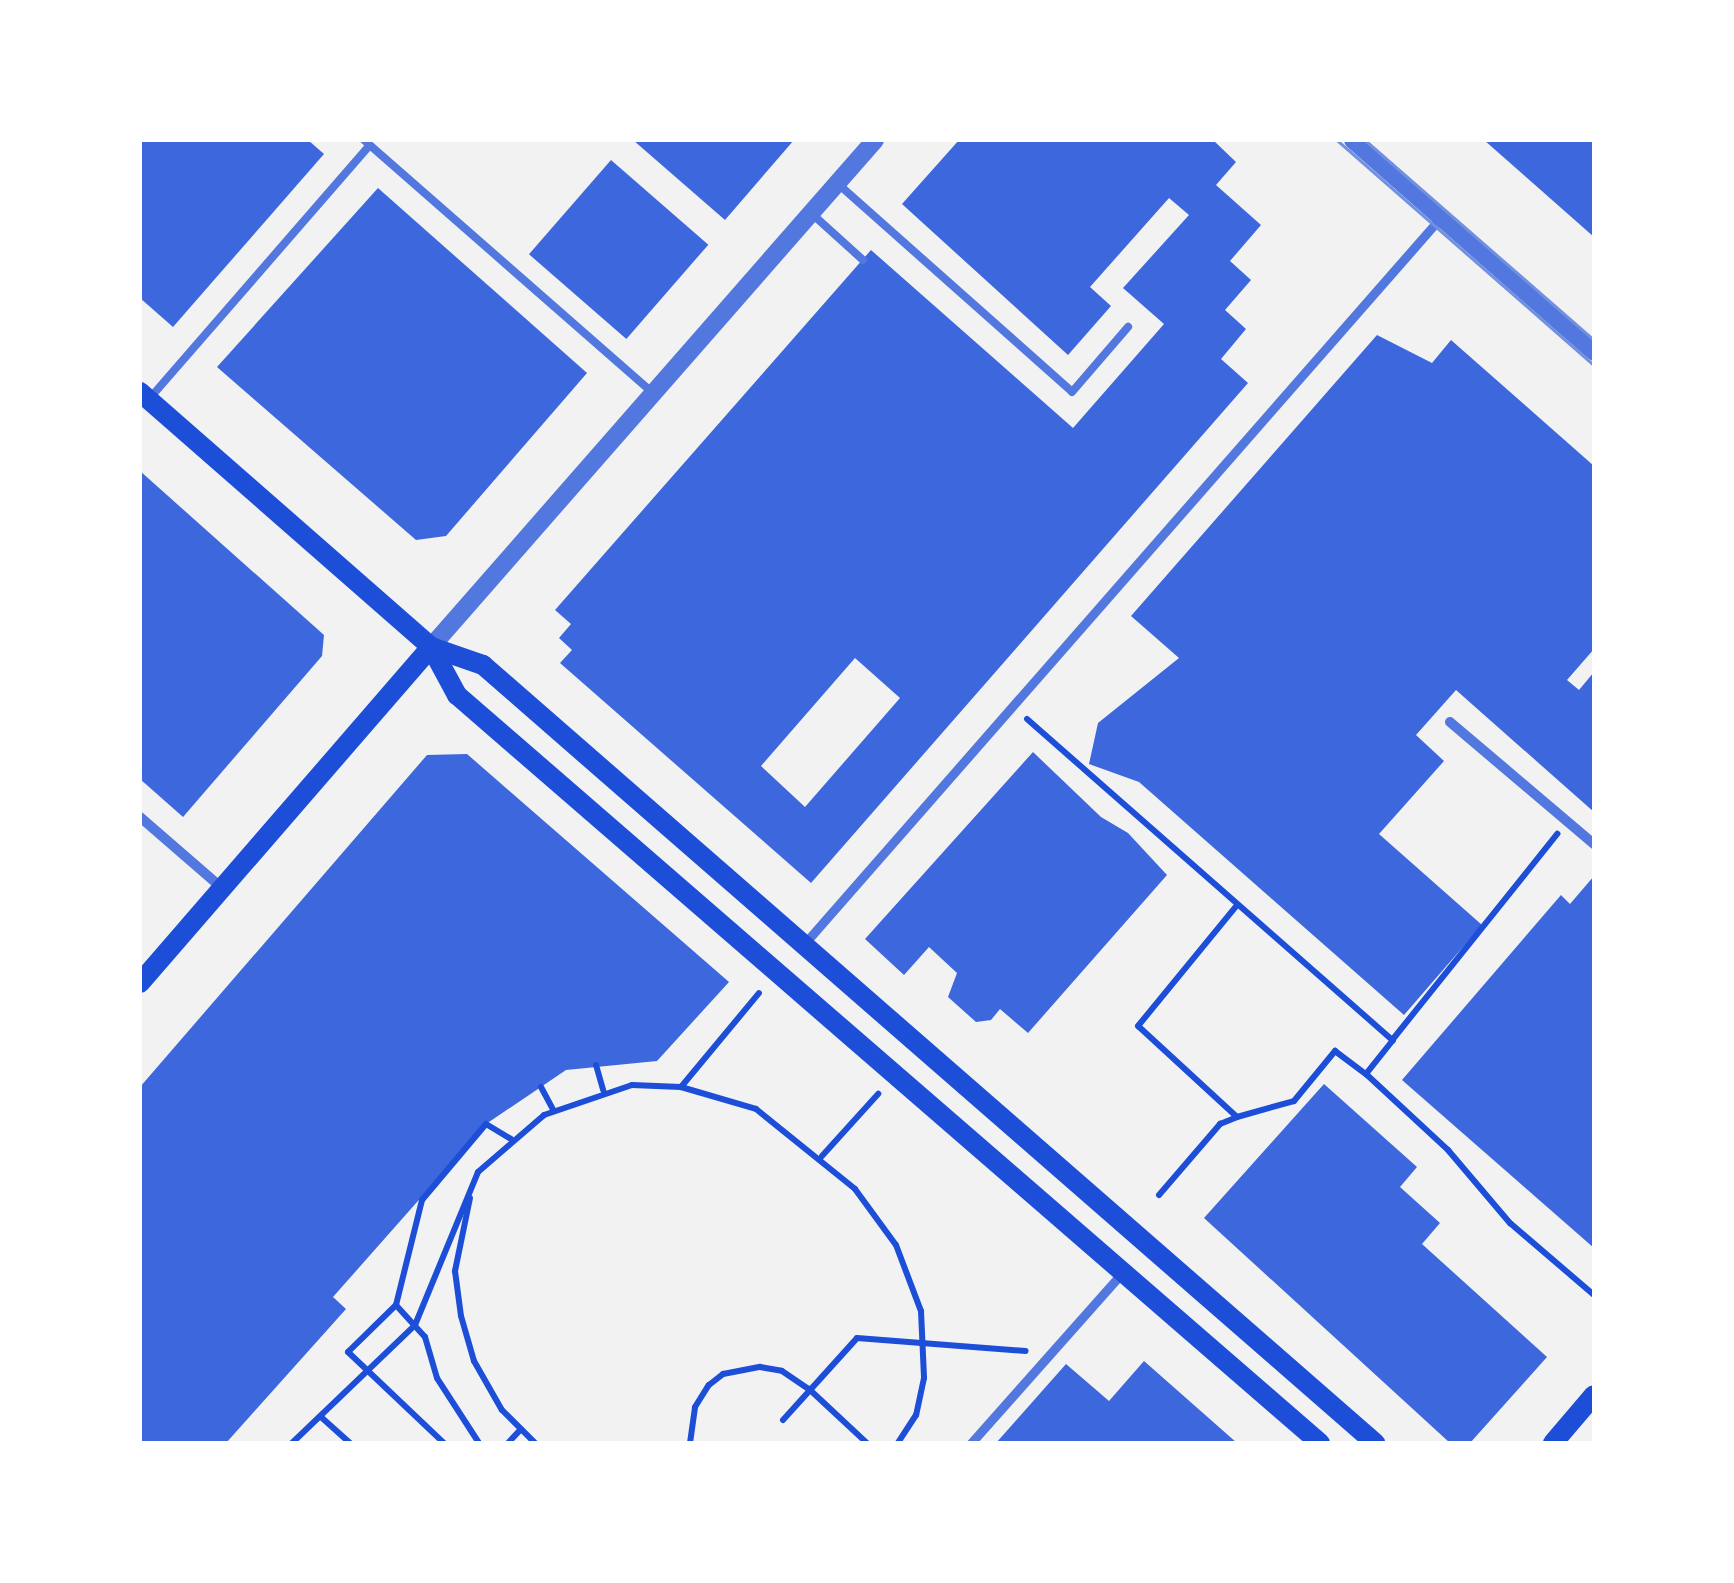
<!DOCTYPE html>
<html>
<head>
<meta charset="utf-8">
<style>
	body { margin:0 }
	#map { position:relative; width:1734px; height:1583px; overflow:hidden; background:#f2f2f2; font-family:Bitter,serif }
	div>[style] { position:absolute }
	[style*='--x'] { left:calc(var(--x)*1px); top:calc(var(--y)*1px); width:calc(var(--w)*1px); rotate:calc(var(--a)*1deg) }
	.building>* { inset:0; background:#3d67dc; transform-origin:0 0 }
	.path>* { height:6px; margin:-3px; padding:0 3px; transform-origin:3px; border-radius:3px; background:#1d4ed8 }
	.service>* { height:8px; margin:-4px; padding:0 4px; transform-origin:4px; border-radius:4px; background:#5277de }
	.pedestrian>* { height:9px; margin:-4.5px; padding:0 4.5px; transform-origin:4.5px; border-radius:4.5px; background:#5277de }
	.minor>* { height:10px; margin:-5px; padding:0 5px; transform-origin:5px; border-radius:5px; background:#5277de }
	.tertiary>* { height:18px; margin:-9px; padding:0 9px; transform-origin:9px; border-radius:9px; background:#5277de }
	.secondary>* { height:20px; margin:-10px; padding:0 10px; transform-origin:10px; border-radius:10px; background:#1d4ed8 }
	.tram>* { height:2.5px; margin:-1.25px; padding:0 1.25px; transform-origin:1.25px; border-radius:1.25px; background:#7290e2 }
	span { translate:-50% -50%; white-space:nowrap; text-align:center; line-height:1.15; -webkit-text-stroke:10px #fff; paint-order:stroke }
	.frame { position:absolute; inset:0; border:142px solid #fff; pointer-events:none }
</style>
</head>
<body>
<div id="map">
	<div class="building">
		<i style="clip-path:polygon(140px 140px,308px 140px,324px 154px,173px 327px,140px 298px)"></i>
		<i style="clip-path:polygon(633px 140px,794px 140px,725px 220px)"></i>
		<i style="clip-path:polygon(evenodd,959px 140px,1213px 140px,1236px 162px,1216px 185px,1261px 225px,1230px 261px,1251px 280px,1225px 310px,1246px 329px,1221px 359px,1248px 383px,811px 883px,560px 663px,572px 650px,559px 638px,571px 624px,555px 610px,871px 250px,1073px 428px,1164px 324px,1123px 288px,1189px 215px,1169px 198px,1090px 287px,1111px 306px,1068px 355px,902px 204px,959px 140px,855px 658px,900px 698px,805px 807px,761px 766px,855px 658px)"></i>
		<i style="clip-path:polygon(1484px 140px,1594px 140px,1594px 237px)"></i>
		<i style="left:611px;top:160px;width:129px;height:125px;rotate:41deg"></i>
		<i style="clip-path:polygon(378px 188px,587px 373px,446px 536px,416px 540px,217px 367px)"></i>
		<i style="clip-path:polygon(1377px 335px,1432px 363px,1451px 340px,1594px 466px,1594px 649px,1567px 680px,1579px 690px,1594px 672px,1594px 812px,1456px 690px,1416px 735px,1444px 761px,1379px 834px,1482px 925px,1404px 1015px,1139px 782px,1089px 764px,1098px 723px,1179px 658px,1131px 616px)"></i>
		<i style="clip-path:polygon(140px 471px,324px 635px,322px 656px,183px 817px,140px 779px)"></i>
		<i style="clip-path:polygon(1033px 752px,1101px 817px,1128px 833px,1167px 875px,1028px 1033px,1000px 1009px,991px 1020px,976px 1022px,948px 997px,957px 973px,929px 947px,904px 975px,865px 939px)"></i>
		<i style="clip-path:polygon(467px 754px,729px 982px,657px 1061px,566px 1070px,486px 1124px,333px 1297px,346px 1309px,226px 1443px,140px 1443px,140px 1087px,427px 755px)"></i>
		<i style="clip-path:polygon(1594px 876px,1594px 1248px,1402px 1080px,1561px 895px,1570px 904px)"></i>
		<i style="clip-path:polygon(1324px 1084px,1417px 1167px,1400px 1187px,1440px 1223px,1422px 1244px,1547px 1357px,1470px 1443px,1450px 1443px,1204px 1218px)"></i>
		<i style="clip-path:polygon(1144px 1361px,1237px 1443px,996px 1443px,1066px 1364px,1109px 1401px)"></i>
	</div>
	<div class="path">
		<i style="--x:1027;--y:719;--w:487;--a:41.3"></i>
		<i style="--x:1393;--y:1040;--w:43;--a:128.5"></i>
		<i style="--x:1366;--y:1074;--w:112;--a:42.8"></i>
		<i style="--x:1448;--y:1150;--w:96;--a:49.7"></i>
		<i style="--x:1510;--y:1223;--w:111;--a:40.6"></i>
		<i style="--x:1393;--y:1039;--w:263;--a:-51.3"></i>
		<i style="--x:596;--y:1065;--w:26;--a:74"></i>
		<i style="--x:541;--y:1087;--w:26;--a:62"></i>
		<i style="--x:681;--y:1087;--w:122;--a:-50.3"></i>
		<i style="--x:1237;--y:1117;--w:59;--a:-15.7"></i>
		<i style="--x:1294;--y:1101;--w:65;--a:-50.6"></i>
		<i style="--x:1335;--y:1051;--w:39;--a:37"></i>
		<i style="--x:822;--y:1156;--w:84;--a:-47.9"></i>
		<i style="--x:1159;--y:1195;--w:94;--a:-49.3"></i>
		<i style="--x:1220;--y:1124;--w:18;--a:-22"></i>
		<i style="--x:1237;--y:1117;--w:134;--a:-137.4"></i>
		<i style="--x:1138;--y:1026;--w:156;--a:-50.7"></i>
		<i style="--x:470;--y:1198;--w:75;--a:101.6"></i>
		<i style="--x:455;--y:1271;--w:45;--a:82.4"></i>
		<i style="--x:461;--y:1316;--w:47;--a:73.9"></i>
		<i style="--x:474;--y:1361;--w:56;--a:60.3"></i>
		<i style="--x:502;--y:1410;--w:47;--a:45"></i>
		<i style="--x:396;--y:1305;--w:67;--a:135.6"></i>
		<i style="--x:348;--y:1352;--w:132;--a:43.5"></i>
		<i style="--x:321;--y:1417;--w:39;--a:42"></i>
		<i style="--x:783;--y:1420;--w:110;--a:-47.9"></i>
		<i style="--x:857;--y:1338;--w:169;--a:4.4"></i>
		<i style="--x:292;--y:1443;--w:170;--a:-43.8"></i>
		<i style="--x:415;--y:1325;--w:165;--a:-67.6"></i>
		<i style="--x:478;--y:1172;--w:87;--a:-40.8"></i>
		<i style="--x:544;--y:1115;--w:93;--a:-18.8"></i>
		<i style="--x:632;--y:1085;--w:49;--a:2.3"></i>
		<i style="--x:681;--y:1087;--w:78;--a:16.3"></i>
		<i style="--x:756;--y:1109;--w:127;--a:38.9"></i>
		<i style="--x:855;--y:1189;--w:69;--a:53.8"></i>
		<i style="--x:896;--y:1245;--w:71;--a:69.3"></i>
		<i style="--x:921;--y:1311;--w:67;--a:87.4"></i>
		<i style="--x:924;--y:1378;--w:38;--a:102"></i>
		<i style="--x:916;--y:1415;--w:33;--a:123"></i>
		<i style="--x:479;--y:1443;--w:77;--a:-122.9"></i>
		<i style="--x:437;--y:1378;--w:43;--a:-106.3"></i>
		<i style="--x:425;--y:1337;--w:43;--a:-132.2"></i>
		<i style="--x:396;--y:1305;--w:108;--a:-76.1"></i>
		<i style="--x:422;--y:1200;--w:99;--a:-49.9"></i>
		<i style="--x:486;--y:1124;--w:29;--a:31"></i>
		<i style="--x:508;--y:1443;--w:19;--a:-47"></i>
		<i style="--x:690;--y:1443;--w:36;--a:-82"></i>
		<i style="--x:695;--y:1407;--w:26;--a:-58"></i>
		<i style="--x:709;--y:1385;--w:18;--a:-38"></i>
		<i style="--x:723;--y:1374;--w:38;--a:-11"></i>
		<i style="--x:760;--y:1367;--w:22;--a:10"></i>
		<i style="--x:782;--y:1371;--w:32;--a:34"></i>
		<i style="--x:809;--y:1389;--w:79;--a:43"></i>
	</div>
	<div class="service">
		<i style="--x:364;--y:140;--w:384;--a:41.2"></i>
		<i style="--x:837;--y:183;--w:314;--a:41.6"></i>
		<i style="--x:1072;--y:392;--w:86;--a:-49.3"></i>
		<i style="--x:811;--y:213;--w:70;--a:42.1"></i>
		<i style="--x:150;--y:398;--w:335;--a:-49"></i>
	</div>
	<div class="pedestrian">
		<i style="--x:805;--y:943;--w:965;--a:-48.78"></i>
		<i style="--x:971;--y:1443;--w:227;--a:-48.4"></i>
	</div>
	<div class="minor">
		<i style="--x:1450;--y:722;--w:189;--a:40.3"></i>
		<i style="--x:140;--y:817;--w:108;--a:40.9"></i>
	</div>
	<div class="tertiary">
		<i style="--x:1353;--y:140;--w:321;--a:41.3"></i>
		<i style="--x:431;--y:647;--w:674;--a:-48.79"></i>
	</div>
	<div class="secondary">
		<i style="--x:140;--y:392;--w:387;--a:41.2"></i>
		<i style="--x:431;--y:647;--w:55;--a:61.6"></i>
		<i style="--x:457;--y:695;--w:1142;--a:40.92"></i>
		<i style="--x:431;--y:647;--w:55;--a:19.1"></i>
		<i style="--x:483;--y:665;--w:1184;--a:41.09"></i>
		<i style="--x:140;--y:983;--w:444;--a:-49.1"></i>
		<i style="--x:1553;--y:1443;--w:63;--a:-49.5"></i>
	</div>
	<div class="tram">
		<i style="--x:1337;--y:140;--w:342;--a:41.2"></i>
		<i style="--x:1365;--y:140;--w:304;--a:41.1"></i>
	</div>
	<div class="frame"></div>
</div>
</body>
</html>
